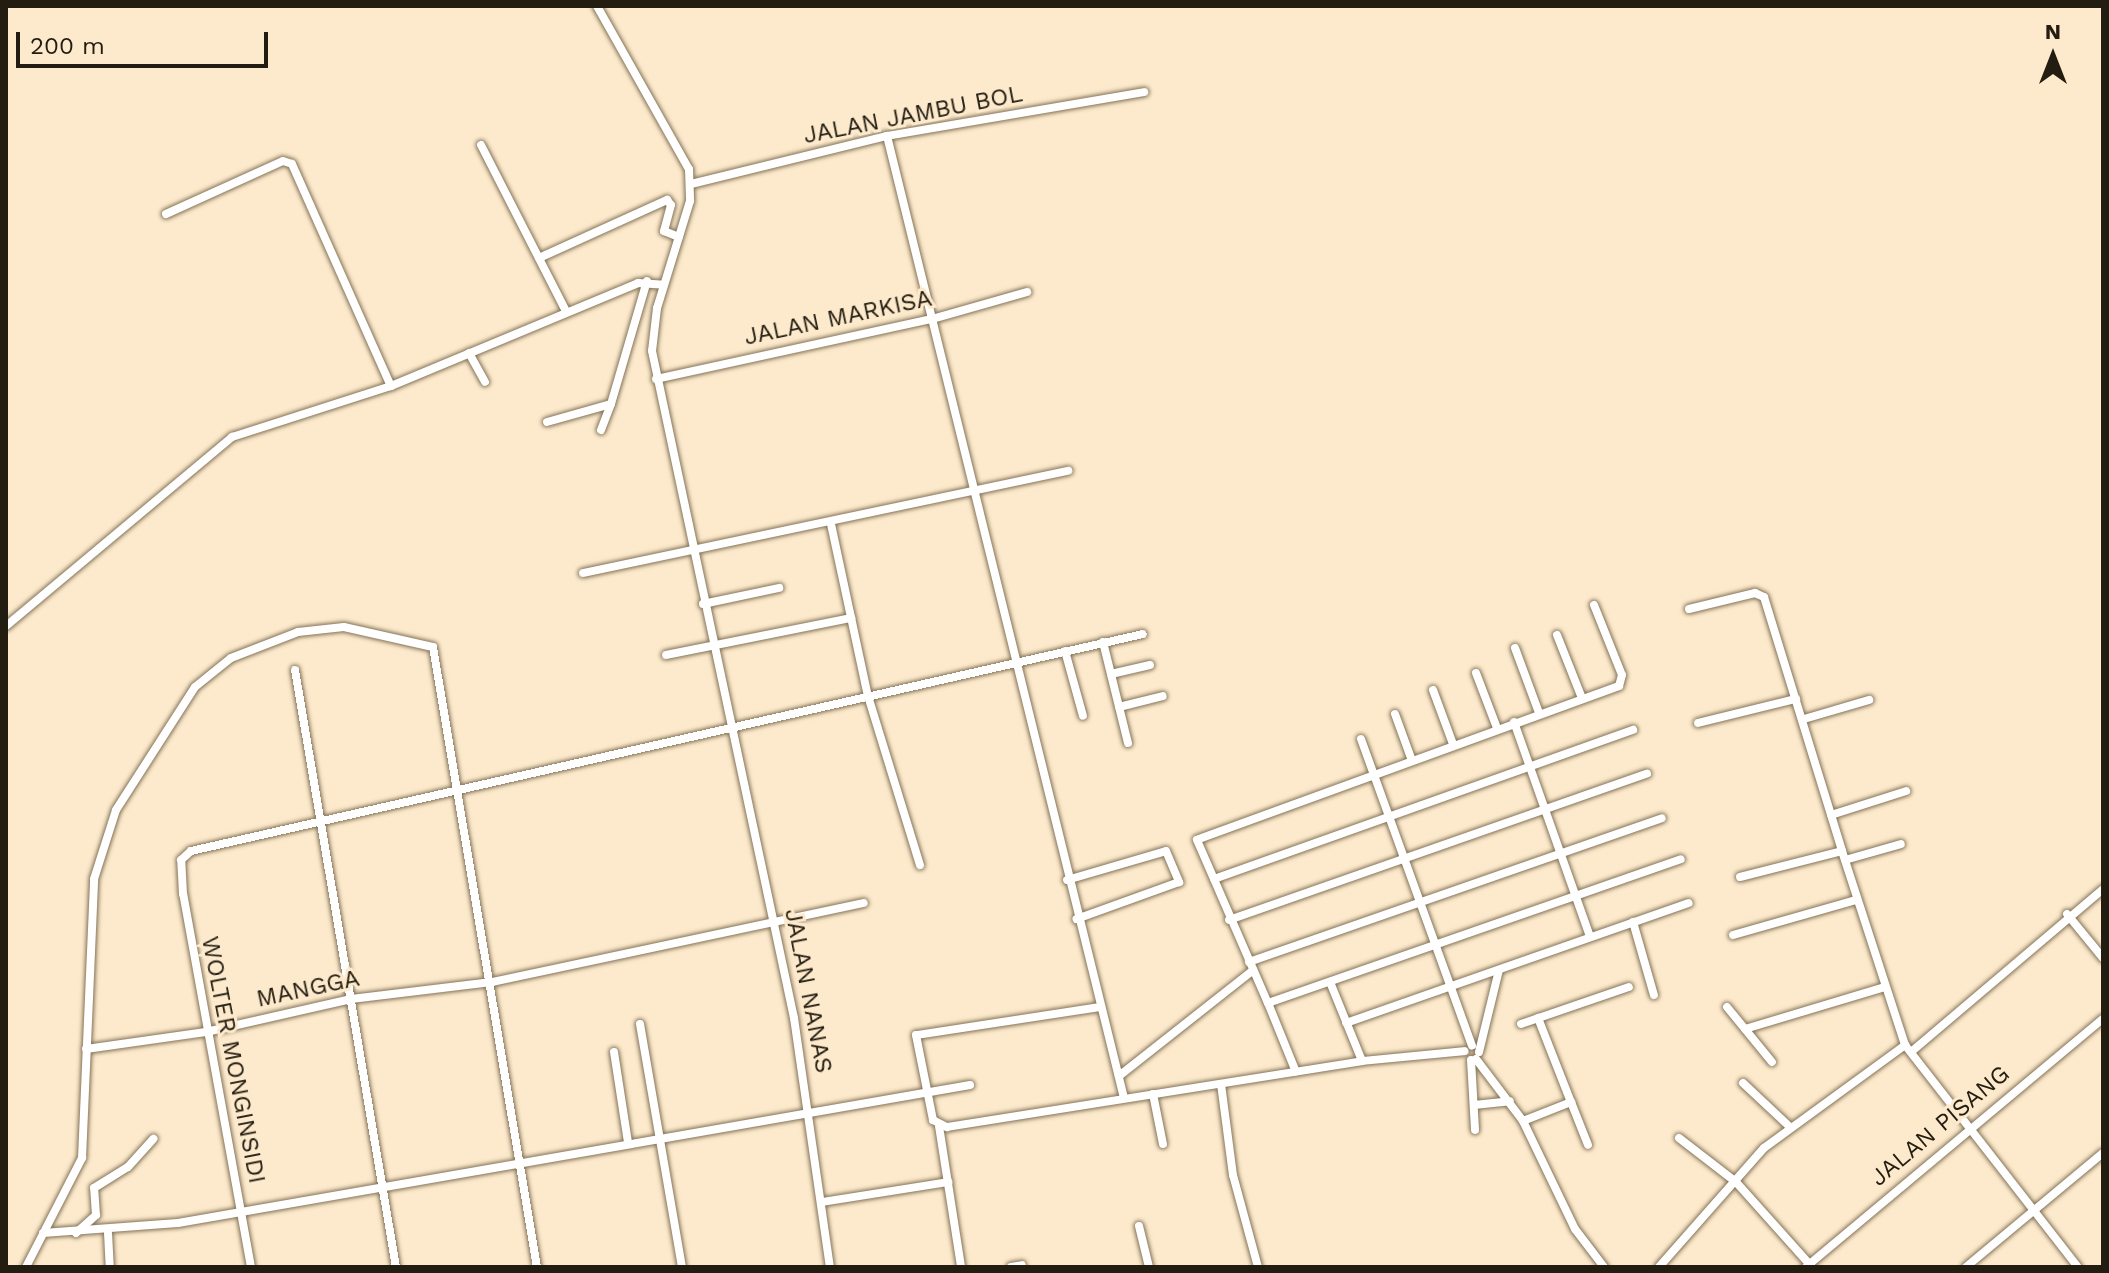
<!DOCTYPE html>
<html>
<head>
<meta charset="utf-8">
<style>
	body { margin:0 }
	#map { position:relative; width:2109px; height:1273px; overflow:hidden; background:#fdeacc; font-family:"Work Sans",sans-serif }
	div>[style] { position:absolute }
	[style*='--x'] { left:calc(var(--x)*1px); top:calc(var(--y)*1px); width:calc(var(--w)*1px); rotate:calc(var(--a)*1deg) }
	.roads { filter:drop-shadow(0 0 2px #847358) drop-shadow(0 0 2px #847358) }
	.minor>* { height:8px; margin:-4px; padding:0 4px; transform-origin:4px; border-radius:4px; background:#fff }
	span { translate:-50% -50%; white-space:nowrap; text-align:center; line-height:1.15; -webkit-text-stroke:6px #fdeacc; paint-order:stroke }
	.street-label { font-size:24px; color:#221c11 }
	.frame { position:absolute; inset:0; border:8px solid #221c11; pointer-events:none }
	.north { position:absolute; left:2013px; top:16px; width:80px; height:80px; -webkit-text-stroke:6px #fdeacc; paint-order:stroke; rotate:0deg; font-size:22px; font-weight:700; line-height:32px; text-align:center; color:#221c11 }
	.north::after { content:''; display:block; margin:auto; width:28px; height:36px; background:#221c11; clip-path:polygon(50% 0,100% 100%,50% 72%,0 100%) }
	.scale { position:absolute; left:16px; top:32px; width:252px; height:36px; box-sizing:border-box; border:4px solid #221c11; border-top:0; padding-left:10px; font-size:24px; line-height:28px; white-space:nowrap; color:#221c11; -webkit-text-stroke:6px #fdeacc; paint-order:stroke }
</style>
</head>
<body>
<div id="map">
	<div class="roads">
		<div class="minor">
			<i style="--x:597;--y:6;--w:187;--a:60.6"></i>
			<i style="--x:689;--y:169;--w:32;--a:88"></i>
			<i style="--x:690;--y:201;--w:112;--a:107.1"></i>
			<i style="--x:657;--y:308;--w:43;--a:96.6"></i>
			<i style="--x:652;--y:351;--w:682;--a:77.98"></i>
			<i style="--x:794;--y:1018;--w:252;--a:81.8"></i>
			<i style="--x:887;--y:136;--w:991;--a:76.16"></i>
			<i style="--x:481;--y:145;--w:186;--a:62.9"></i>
			<i style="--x:691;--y:184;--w:202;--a:-13.8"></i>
			<i style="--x:887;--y:136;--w:261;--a:-9.7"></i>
			<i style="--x:166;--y:214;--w:128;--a:-24.4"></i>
			<i style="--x:283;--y:161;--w:9;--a:18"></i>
			<i style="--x:292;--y:164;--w:243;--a:66"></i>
			<i style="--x:539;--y:258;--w:141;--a:-24.4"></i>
			<i style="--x:667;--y:200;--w:6;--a:51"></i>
			<i style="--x:671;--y:205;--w:27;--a:105"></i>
			<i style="--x:664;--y:231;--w:16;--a:22"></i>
			<i style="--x:469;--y:353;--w:33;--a:61"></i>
			<i style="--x:656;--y:379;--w:282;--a:-12.3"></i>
			<i style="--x:932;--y:319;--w:99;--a:-15.9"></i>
			<i style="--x:547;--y:422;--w:66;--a:-15.7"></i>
			<i style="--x:611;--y:404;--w:128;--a:-73.7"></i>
			<i style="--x:601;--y:430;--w:28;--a:-69"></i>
			<i style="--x:831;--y:524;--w:176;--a:77.9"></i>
			<i style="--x:868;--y:696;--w:177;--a:72.9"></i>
			<i style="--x:583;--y:573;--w:496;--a:-11.9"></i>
			<i style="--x:703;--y:604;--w:78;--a:-11.9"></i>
			<i style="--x:1594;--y:605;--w:75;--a:68.2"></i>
			<i style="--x:1622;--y:675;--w:11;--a:105"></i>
			<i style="--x:1619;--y:686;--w:449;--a:160"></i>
			<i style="--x:1197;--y:840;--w:178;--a:66.5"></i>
			<i style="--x:1268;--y:1003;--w:437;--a:-19.2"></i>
			<i style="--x:1689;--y:609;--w:68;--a:-13.6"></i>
			<i style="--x:1755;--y:593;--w:10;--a:24"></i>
			<i style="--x:1764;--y:597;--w:266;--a:72.9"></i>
			<i style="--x:6;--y:626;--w:295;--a:-39.9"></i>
			<i style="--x:232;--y:437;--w:167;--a:-17.8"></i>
			<i style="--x:391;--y:386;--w:268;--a:-22.6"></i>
			<i style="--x:638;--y:283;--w:26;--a:4"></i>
			<i style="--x:1557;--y:635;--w:68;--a:68.4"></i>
			<i style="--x:1103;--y:642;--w:104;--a:76.1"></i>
			<i style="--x:1515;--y:648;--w:69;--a:69.7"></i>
			<i style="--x:1065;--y:651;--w:67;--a:74.5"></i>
			<i style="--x:666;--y:655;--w:189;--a:-11.3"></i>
			<i style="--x:295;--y:670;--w:605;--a:80.4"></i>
			<i style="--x:1476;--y:673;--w:59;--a:69.1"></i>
			<i style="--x:1111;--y:674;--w:40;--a:-13"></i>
			<i style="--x:1433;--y:690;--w:58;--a:69.7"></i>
			<i style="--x:1119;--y:707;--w:45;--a:-14"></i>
			<i style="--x:1395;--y:714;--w:47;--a:70"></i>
			<i style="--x:1804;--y:719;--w:68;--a:-16.3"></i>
			<i style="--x:1514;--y:722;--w:228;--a:70.5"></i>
			<i style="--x:1698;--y:723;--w:101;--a:-13.8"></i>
			<i style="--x:1361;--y:739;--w:326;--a:70.1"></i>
			<i style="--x:1831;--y:815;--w:79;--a:-17.7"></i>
			<i style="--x:1845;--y:860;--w:58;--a:-15.9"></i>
			<i style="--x:1740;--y:877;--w:105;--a:-14.3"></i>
			<i style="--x:1842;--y:851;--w:204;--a:72"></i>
			<i style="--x:1905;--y:1045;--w:281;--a:52.1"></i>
			<i style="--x:1214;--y:879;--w:445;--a:-19.6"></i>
			<i style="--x:1067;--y:880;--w:103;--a:-16.3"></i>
			<i style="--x:1166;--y:851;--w:34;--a:67"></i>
			<i style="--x:1179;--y:882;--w:109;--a:160.1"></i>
			<i style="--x:2067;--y:914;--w:57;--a:50.7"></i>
			<i style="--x:1229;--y:920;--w:443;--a:-19.3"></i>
			<i style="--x:1633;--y:922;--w:76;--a:74"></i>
			<i style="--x:1733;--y:935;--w:128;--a:-15.9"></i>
			<i style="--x:1249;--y:962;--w:437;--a:-19.2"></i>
			<i style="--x:1330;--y:982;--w:85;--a:67.9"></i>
			<i style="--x:1268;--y:1003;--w:74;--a:67.9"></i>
			<i style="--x:1100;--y:1007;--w:186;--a:171.3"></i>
			<i style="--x:916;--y:1035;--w:87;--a:78.7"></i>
			<i style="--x:933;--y:1120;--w:16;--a:27"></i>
			<i style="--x:947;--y:1127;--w:420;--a:-9"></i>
			<i style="--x:1362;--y:1061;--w:103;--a:-5.5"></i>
			<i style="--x:1727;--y:1007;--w:71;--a:50.7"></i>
			<i style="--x:1538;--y:1018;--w:90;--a:68.6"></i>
			<i style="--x:1346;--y:1023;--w:363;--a:-19.3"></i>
			<i style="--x:640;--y:1024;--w:247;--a:80.2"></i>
			<i style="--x:1521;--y:1024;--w:114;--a:-18.9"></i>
			<i style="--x:1745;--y:1029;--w:143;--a:-16.7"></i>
			<i style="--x:86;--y:1049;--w:121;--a:-8.1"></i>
			<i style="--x:206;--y:1032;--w:149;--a:-12.8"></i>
			<i style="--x:351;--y:999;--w:142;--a:-6.9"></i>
			<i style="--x:492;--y:982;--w:380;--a:-12"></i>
			<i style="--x:614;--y:1052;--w:91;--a:81.2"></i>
			<i style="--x:1479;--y:1052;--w:84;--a:-76.3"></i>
			<i style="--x:1911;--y:1052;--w:252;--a:-40.3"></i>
			<i style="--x:1476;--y:1059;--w:78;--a:52.8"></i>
			<i style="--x:1523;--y:1121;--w:120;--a:64.3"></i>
			<i style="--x:1575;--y:1229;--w:48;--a:52.7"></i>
			<i style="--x:1471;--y:1060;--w:70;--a:86.7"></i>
			<i style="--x:1119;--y:1076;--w:171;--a:-38.3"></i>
			<i style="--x:1743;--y:1083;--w:63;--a:43.1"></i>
			<i style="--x:1221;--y:1084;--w:92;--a:82.5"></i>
			<i style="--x:1233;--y:1175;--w:95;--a:74.8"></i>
			<i style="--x:1153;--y:1094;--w:51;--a:78.7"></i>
			<i style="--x:1474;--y:1105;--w:36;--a:-6"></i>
			<i style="--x:1523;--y:1121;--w:52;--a:-21.6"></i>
			<i style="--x:1571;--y:1102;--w:46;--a:68.4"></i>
			<i style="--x:939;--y:1126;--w:143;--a:81.1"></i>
			<i style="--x:1679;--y:1138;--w:72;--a:37.7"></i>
			<i style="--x:1736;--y:1182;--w:113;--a:48.2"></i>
			<i style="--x:822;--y:1202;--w:128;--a:-9"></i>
			<i style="--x:1139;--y:1226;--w:42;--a:76.3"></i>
			<i style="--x:43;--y:1233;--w:135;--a:-4.2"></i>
			<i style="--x:178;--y:1223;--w:804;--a:-9.88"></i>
			<i style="--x:76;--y:1233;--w:27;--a:-42"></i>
			<i style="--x:96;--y:1215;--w:27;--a:-94"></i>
			<i style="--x:94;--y:1188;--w:40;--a:-32"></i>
			<i style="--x:128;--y:1167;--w:38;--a:-48"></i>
			<i style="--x:108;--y:1233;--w:34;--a:87"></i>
			<i style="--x:26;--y:1267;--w:123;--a:-62.8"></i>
			<i style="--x:82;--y:1158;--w:279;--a:-87.5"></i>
			<i style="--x:94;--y:879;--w:72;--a:-72.3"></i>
			<i style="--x:116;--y:810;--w:146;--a:-57.3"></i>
			<i style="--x:195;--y:687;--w:46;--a:-38.9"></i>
			<i style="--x:231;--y:658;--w:72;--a:-21.2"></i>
			<i style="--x:298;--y:632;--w:46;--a:-6.2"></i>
			<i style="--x:344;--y:627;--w:91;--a:12.7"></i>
			<i style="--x:433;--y:647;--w:629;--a:80.48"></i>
			<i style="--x:251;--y:1267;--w:379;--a:-100.3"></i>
			<i style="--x:183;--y:894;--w:34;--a:-93"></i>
			<i style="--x:181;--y:860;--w:13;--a:-42"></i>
			<i style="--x:191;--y:851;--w:976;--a:-12.84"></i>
			<i style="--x:1011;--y:1267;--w:11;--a:-10"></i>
			<i style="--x:1659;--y:1267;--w:159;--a:-48.6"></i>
			<i style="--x:1764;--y:1148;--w:175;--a:-36.1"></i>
			<i style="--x:1806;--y:1267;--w:387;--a:-39.9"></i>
			<i style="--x:1966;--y:1267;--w:178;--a:-39.8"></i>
		</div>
	</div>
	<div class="street-label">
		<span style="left:913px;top:115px;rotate:-11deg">JALAN JAMBU BOL</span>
		<span style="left:838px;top:318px;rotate:-12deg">JALAN MARKISA</span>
		<span style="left:308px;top:989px;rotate:-12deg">MANGGA</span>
		<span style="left:808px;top:991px;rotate:79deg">JALAN NANAS</span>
		<span style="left:233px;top:1060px;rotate:79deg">WOLTER MONGINSIDI</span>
		<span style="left:1940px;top:1126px;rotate:-40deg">JALAN PISANG</span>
	</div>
	<div class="frame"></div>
	<div class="north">N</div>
	<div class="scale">200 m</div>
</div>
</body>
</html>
